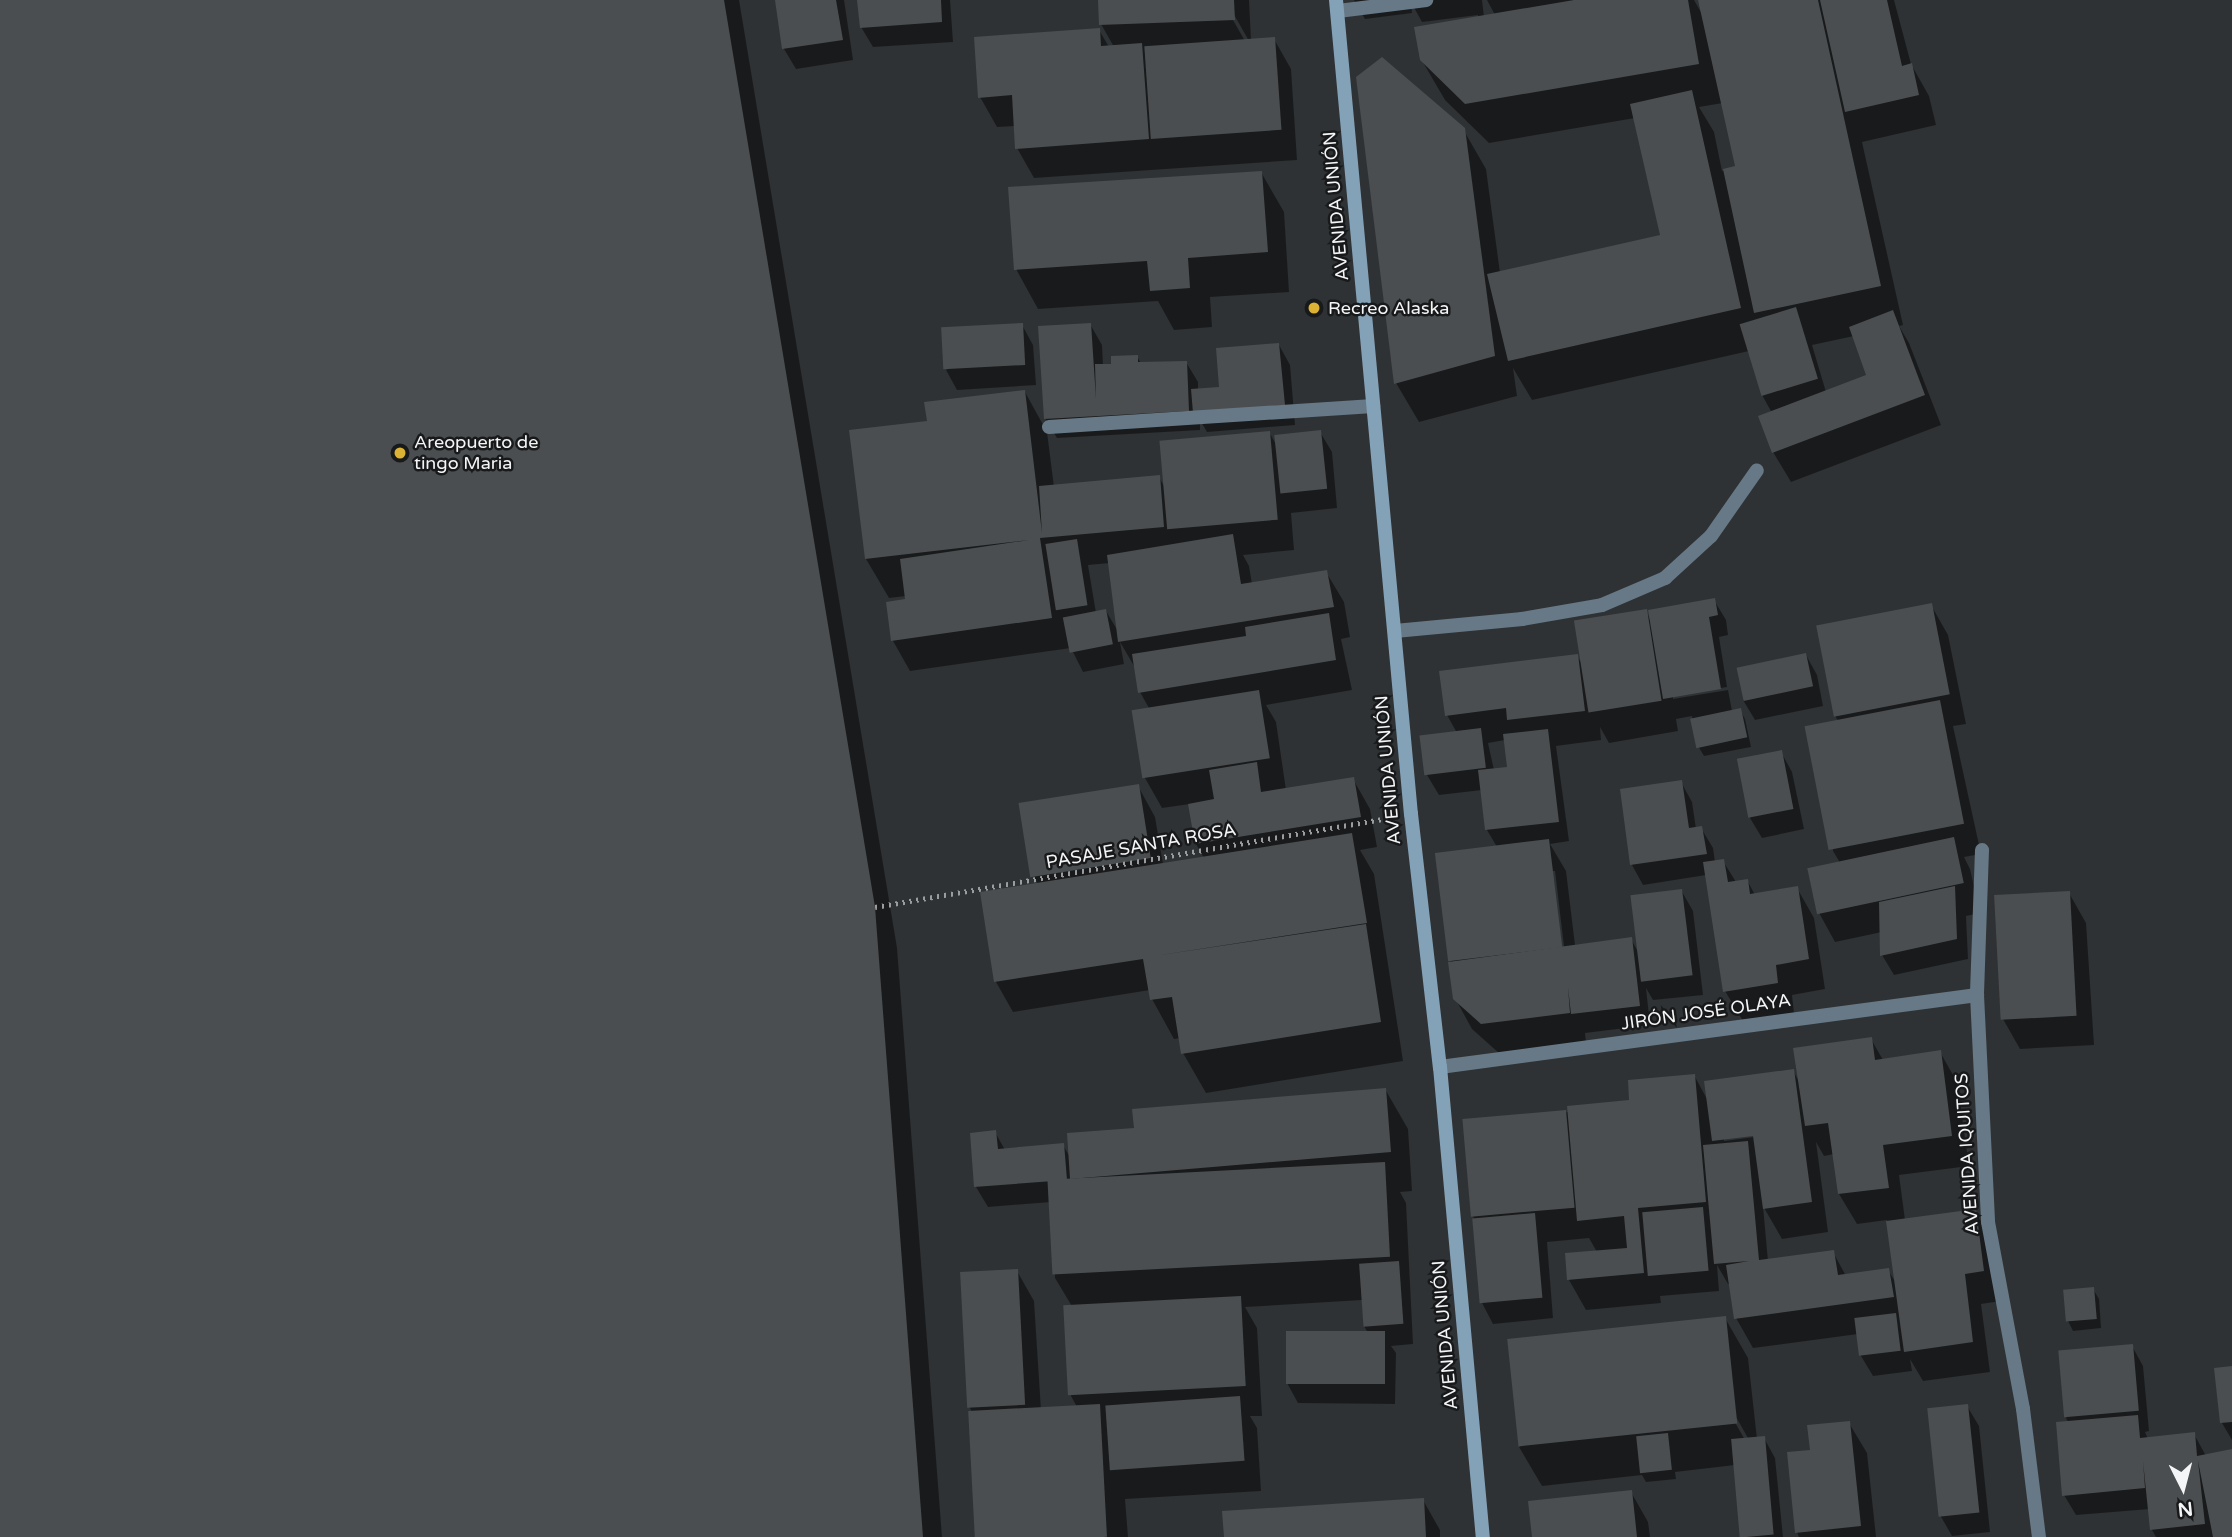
<!DOCTYPE html>
<html>
<head>
<meta charset="utf-8">
<style>
	body { margin:0 }
	#map { position:relative; width:2232px; height:1537px; overflow:hidden; background:#2f3234; font-family:"Varela Round",sans-serif }
	div>[style] { position:absolute }
	[style*='--x'] { left:calc(var(--x)*1px); top:calc(var(--y)*1px); width:calc(var(--w)*1px); rotate:calc(var(--a)*1deg) }
	.shadow>* { inset:0; background:#0007 }
	.building>* { inset:0; background:#4b4e50; transform-origin:0 0 }
	.path>* { height:4.5px; margin-top:-2.25px; transform-origin:0; background:repeating-linear-gradient(90deg,#9a9c9e 0 2px,transparent 0 7px) }
	.minor>* { height:14px; margin:-7px; padding:0 7px; transform-origin:7px; border-radius:7px; background:#677987 }
	.secondary>* { height:14px; margin:-7px; padding:0 7px; transform-origin:7px; border-radius:7px; background:#84a2b7 }
	.dots>* { width:19px; height:19px; translate:-50% -50%; box-sizing:border-box; border:4px solid #18191a; border-radius:50% }
	span { translate:-50% -50%; white-space:nowrap; text-align:center; line-height:1.15; -webkit-text-stroke:5px #18191a; paint-order:stroke }
	.street-label { font-size:18px; color:#f3f5f6 }
	.poi-label { font-size:18px; color:#f3f5f6 }
	.left { translate:0 -50%; text-align:left }
	.north { position:absolute; left:2148px; top:1453px; width:70px; height:70px; -webkit-text-stroke:5px #18191a; paint-order:stroke; rotate:174deg; font-size:19px; font-weight:700; line-height:28px; text-align:center; color:#f3f5f6 }
	.north::after { content:''; display:block; margin:auto; width:24px; height:32px; background:#f3f5f6; clip-path:polygon(50% 0,100% 100%,50% 72%,0 100%) }
</style>
</head>
<body>
<div id="map">
	<div class="shadow">
		<i style="clip-path:polygon(0 0,739px 0,897px 948px,942px 1537px,0 1537px)"></i>
		<i style="clip-path:polygon(777px 0,844px 0,853px 60px,796px 69px,784px 49px)"></i>
		<i style="clip-path:polygon(859px 0,950px 0,953px 42px,873px 47px,861px 27px)"></i>
		<i style="clip-path:polygon(evenodd,1100px 0,1249px 0,1251px 40px,1274px 39px,1291px 69px,1297px 160px,1034px 178px,1017px 148px,1015px 126px,997px 127px,980px 97px,1099px 30px,1109px 47px,1114px 47px,1101px 24px,1100px 0,1232px 11px,1249px 41px,1245px 41px,1229px 13px,1232px 11px)"></i>
		<i style="clip-path:polygon(evenodd,1354px 0,1482px 0,1484px 17px,1495px 15px,1487px 0,1694px 0,1702px 14px,1700px 0,1894px 0,1911px 64px,1929px 96px,1936px 125px,1862px 142px,1903px 325px,1899px 326px,1909px 343px,1941px 425px,1791px 482px,1773px 452px,1772px 413px,1762px 395px,1749px 351px,1532px 400px,1513px 368px,1517px 396px,1419px 422px,1396px 383px,1463px 129px,1486px 169px,1500px 273px,1662px 237px,1635px 118px,1489px 143px,1445px 100px,1421px 59px,1478px 18px,1478px 15px,1422px 22px,1411px 2px,1412px 13px,1365px 19px,1354px 0,1723px 103px,1737px 168px,1722px 171px,1714px 132px,1699px 107px,1723px 103px,1354px 0,1854px 336px,1869px 376px,1826px 392px,1812px 345px,1854px 336px)"></i>
		<i style="clip-path:polygon(1261px 172px,1284px 212px,1289px 292px,1210px 297px,1212px 327px,1174px 330px,1158px 301px,1038px 309px,1016px 269px)"></i>
		<i style="clip-path:polygon(1090px 324px,1102px 345px,1103px 366px,1137px 356px,1141px 364px,1186px 362px,1198px 382px,1198px 390px,1221px 388px,1279px 345px,1290px 365px,1295px 425px,1207px 432px,1200px 420px,1200px 430px,1057px 438px,1045px 418px)"></i>
		<i style="clip-path:polygon(1022px 325px,1033px 345px,1036px 385px,957px 390px,946px 370px)"></i>
		<i style="clip-path:polygon(evenodd,1025px 392px,1047px 432px,1054px 487px,1159px 477px,1165px 488px,1269px 432px,1277px 446px,1320px 432px,1332px 452px,1337px 508px,1291px 513px,1294px 550px,1243px 555px,1249px 566px,1252px 584px,1326px 572px,1344px 602px,1350px 637px,1341px 639px,1352px 690px,1266px 705px,1276px 722px,1286px 790px,1353px 779px,1370px 809px,1377px 847px,1360px 850px,1374px 874px,1403px 1061px,1206px 1093px,1183px 1053px,1181px 1038px,1174px 1039px,1152px 999px,1150px 990px,1013px 1012px,996px 982px,982px 893px,1038px 884px,1034px 877px,1138px 786px,1155px 817px,1163px 864px,1204px 858px,1196px 844px,1190px 804px,1162px 808px,1145px 778px,1134px 712px,1150px 710px,1140px 692px,1137px 671px,1120px 642px,1124px 664px,1083px 672px,1071px 648px,910px 671px,893px 641px,888px 603px,907px 601px,906px 596px,889px 598px,866px 559px,929px 422px,1025px 392px,1110px 563px,1119px 633px,1106px 611px,1096px 613px,1088px 565px,1110px 563px)"></i>
		<i style="clip-path:polygon(evenodd,1714px 600px,1726px 620px,1728px 635px,1719px 637px,1727px 687px,1673px 696px,1673px 699px,1728px 690px,1732px 711px,1740px 710px,1745px 719px,1751px 747px,1704px 756px,1698px 746px,1692px 716px,1676px 719px,1678px 731px,1609px 743px,1600px 727px,1601px 740px,1556px 746px,1569px 841px,1550px 844px,1566px 871px,1575px 945px,1631px 939px,1638px 952px,1681px 890px,1693px 911px,1703px 995px,1653px 1000px,1646px 988px,1650px 1025px,1585px 1033px,1586px 1043px,1500px 1054px,1472px 1029px,1455px 998px,1437px 855px,1497px 847px,1487px 830px,1482px 790px,1439px 795px,1427px 775px,1457px 733px,1447px 715px,1577px 656px,1583px 666px,1646px 611px,1651px 621px,1714px 600px,1505px 740px,1509px 769px,1494px 770px,1488px 743px,1505px 740px,1714px 600px,1551px 871px,1555px 871px,1565px 955px,1562px 956px,1551px 871px)"></i>
		<i style="clip-path:polygon(1931px 605px,1948px 635px,1966px 724px,1953px 726px,1981px 854px,1964px 857px,1970px 869px,1980px 913px,1966px 916px,1968px 959px,1894px 975px,1882px 955px,1882px 932px,1835px 942px,1818px 911px,1839px 861px,1833px 851px,1843px 728px,1835px 716px,1818px 627px)"></i>
		<i style="clip-path:polygon(1806px 655px,1817px 675px,1823px 706px,1755px 720px,1743px 700px)"></i>
		<i style="clip-path:polygon(1781px 752px,1792px 772px,1804px 829px,1762px 838px,1750px 818px)"></i>
		<i style="clip-path:polygon(1681px 782px,1692px 802px,1696px 829px,1701px 828px,1713px 848px,1715px 862px,1723px 861px,1736px 882px,1747px 880px,1755px 895px,1797px 888px,1814px 918px,1825px 989px,1792px 995px,1794px 1013px,1743px 1021px,1725px 991px,1706px 875px,1643px 885px,1632px 865px)"></i>
		<i style="clip-path:polygon(2069px 893px,2086px 923px,2094px 1045px,2020px 1049px,2003px 1019px)"></i>
		<i style="clip-path:polygon(evenodd,1871px 1039px,1883px 1060px,1940px 1052px,1957px 1082px,1969px 1166px,1899px 1175px,1905px 1220px,1975px 1211px,1992px 1241px,2001px 1301px,1981px 1304px,1990px 1372px,1923px 1381px,1910px 1359px,1912px 1371px,1873px 1376px,1861px 1356px,1858px 1334px,1753px 1348px,1736px 1318px,1731px 1283px,1728px 1284px,1717px 1265px,1719px 1291px,1660px 1296px,1661px 1303px,1586px 1310px,1569px 1280px,1597px 1252px,1589px 1238px,1547px 1242px,1553px 1318px,1493px 1324px,1482px 1303px,1464px 1121px,1569px 1112px,1631px 1102px,1694px 1075px,1708px 1101px,1793px 1071px,1800px 1083px,1871px 1039px,1761px 1133px,1762px 1136px,1724px 1141px,1724px 1138px,1761px 1133px,1871px 1039px,1816px 1142px,1824px 1156px,1834px 1154px,1839px 1194px,1857px 1224px,1887px 1220px,1896px 1283px,1888px 1270px,1846px 1276px,1833px 1252px,1768px 1261px,1763px 1206px,1782px 1239px,1828px 1232px,1816px 1142px)"></i>
		<i style="clip-path:polygon(1385px 1089px,1408px 1129px,1412px 1191px,1400px 1192px,1406px 1203px,1413px 1344px,1391px 1346px,1396px 1353px,1395px 1404px,1298px 1403px,1287px 1383px,1368px 1333px,1364px 1326px,1362px 1300px,1245px 1307px,1257px 1328px,1262px 1416px,1250px 1416px,1257px 1428px,1261px 1491px,1125px 1499px,1128px 1537px,977px 1537px,973px 1414px,970px 1408px,1017px 1271px,1034px 1301px,1041px 1410px,1077px 1407px,1071px 1396px,1065px 1308px,1073px 1308px,1055px 1278px,1051px 1202px,988px 1207px,976px 1187px,972px 1134px,995px 1132px,1005px 1150px,1063px 1145px,1071px 1159px,1136px 1129px)"></i>
		<i style="clip-path:polygon(2093px 1289px,2099px 1299px,2101px 1328px,2073px 1331px,2068px 1321px)"></i>
		<i style="clip-path:polygon(evenodd,1725px 1318px,1748px 1358px,1757px 1439px,1764px 1438px,1775px 1458px,1783px 1537px,1742px 1537px,1735px 1465px,1675px 1472px,1676px 1479px,1646px 1482px,1642px 1475px,1542px 1486px,1519px 1447px,1725px 1318px,1735px 1415px,1749px 1440px,1745px 1440px,1732px 1417px,1735px 1415px)"></i>
		<i style="clip-path:polygon(2132px 1346px,2143px 1366px,2149px 1431px,2145px 1432px,2148px 1439px,2194px 1434px,2206px 1456px,2232px 1451px,2232px 1537px,2156px 1537px,2152px 1530px,2150px 1509px,2076px 1515px,2064px 1495px,2068px 1422px,2066px 1418px)"></i>
		<i style="clip-path:polygon(2232px 1368px,2232px 1440px,2222px 1423px)"></i>
		<i style="clip-path:polygon(1967px 1406px,1979px 1426px,1990px 1532px,1952px 1536px,1940px 1515px)"></i>
		<i style="clip-path:polygon(1849px 1423px,1867px 1453px,1876px 1537px,1799px 1537px,1797px 1532px,1812px 1451px)"></i>
		<i style="clip-path:polygon(1631px 1492px,1648px 1522px,1650px 1537px,1534px 1537px)"></i>
		<i style="clip-path:polygon(1423px 1500px,1440px 1530px,1440px 1537px,1225px 1537px)"></i>
	</div>
	<div class="building">
		<i style="clip-path:polygon(0 0,724px 0,875px 907px,923px 1537px,0 1537px)"></i>
		<i style="clip-path:polygon(775px 0,836px 0,843px 40px,782px 49px)"></i>
		<i style="clip-path:polygon(857px 0,941px 0,942px 22px,860px 28px)"></i>
		<i style="clip-path:polygon(1098px 0,1234px 0,1235px 20px,1099px 25px)"></i>
		<i style="clip-path:polygon(1574px 0,1688px 0,1699px 64px,1465px 104px,1420px 60px,1414px 27px)"></i>
		<i style="clip-path:polygon(1698px 0,1818px 0,1881px 286px,1754px 313px,1723px 169px,1735px 166px)"></i>
		<i style="clip-path:polygon(1820px 0,1887px 0,1902px 66px,1912px 63px,1919px 95px,1845px 112px)"></i>
		<i style="clip-path:polygon(1100px 28px,1101px 46px,1142px 43px,1149px 139px,1015px 149px,1012px 95px,978px 98px,974px 37px)"></i>
		<i style="left:1275px;top:37px;width:93px;height:131px;rotate:86deg"></i>
		<i style="clip-path:polygon(1382px 57px,1465px 128px,1495px 356px,1394px 384px,1356px 77px)"></i>
		<i style="clip-path:polygon(1692px 90px,1741px 308px,1508px 361px,1487px 274px,1660px 235px,1630px 104px)"></i>
		<i style="clip-path:polygon(1262px 171px,1268px 252px,1188px 258px,1190px 288px,1150px 291px,1147px 261px,1014px 270px,1008px 187px)"></i>
		<i style="left:1796px;top:307px;width:75px;height:59px;rotate:73deg"></i>
		<i style="clip-path:polygon(1893px 310px,1925px 395px,1772px 453px,1758px 416px,1866px 375px,1849px 327px)"></i>
		<i style="left:1023px;top:323px;width:42px;height:82px;rotate:87deg"></i>
		<i style="clip-path:polygon(1091px 323px,1096px 399px,1095px 364px,1111px 364px,1111px 356px,1138px 355px,1138px 362px,1187px 361px,1189px 411px,1044px 419px,1038px 326px)"></i>
		<i style="clip-path:polygon(1279px 343px,1285px 405px,1193px 413px,1191px 389px,1219px 387px,1216px 348px)"></i>
		<i style="clip-path:polygon(1025px 390px,1042px 533px,1039px 486px,1160px 475px,1164px 527px,1040px 538px,1052px 618px,891px 641px,886px 602px,905px 599px,900px 559px,1029px 540px,865px 559px,849px 430px,927px 421px,924px 402px)"></i>
		<i style="left:1321px;top:430px;width:59px;height:47px;rotate:84deg"></i>
		<i style="left:1270px;top:431px;width:89px;height:111px;rotate:85deg"></i>
		<i style="clip-path:polygon(1233px 534px,1241px 584px,1327px 570px,1334px 607px,1118px 642px,1107px 555px)"></i>
		<i style="left:1077px;top:539px;width:67px;height:32px;rotate:81deg"></i>
		<i style="clip-path:polygon(1715px 598px,1718px 615px,1709px 617px,1721px 689px,1663px 699px,1648px 610px)"></i>
		<i style="left:1932px;top:603px;width:93px;height:118px;rotate:79deg"></i>
		<i style="left:1106px;top:609px;width:36px;height:44px;rotate:79deg"></i>
		<i style="left:1647px;top:609px;width:93px;height:74px;rotate:81deg"></i>
		<i style="clip-path:polygon(1329px 613px,1336px 660px,1138px 693px,1132px 654px,1246px 636px,1245px 627px)"></i>
		<i style="left:1806px;top:653px;width:34px;height:71px;rotate:78deg"></i>
		<i style="clip-path:polygon(1578px 654px,1585px 711px,1507px 720px,1506px 708px,1445px 716px,1439px 671px)"></i>
		<i style="left:1259px;top:690px;width:69px;height:129px;rotate:81deg"></i>
		<i style="left:1940px;top:700px;width:126px;height:138px;rotate:79deg"></i>
		<i style="left:1741px;top:708px;width:30px;height:52px;rotate:78deg"></i>
		<i style="left:1481px;top:728px;width:40px;height:62px;rotate:83deg"></i>
		<i style="clip-path:polygon(1548px 729px,1559px 822px,1485px 830px,1478px 770px,1507px 767px,1503px 734px)"></i>
		<i style="left:1782px;top:750px;width:60px;height:46px;rotate:79deg"></i>
		<i style="clip-path:polygon(1257px 762px,1261px 792px,1354px 777px,1361px 817px,1195px 844px,1188px 804px,1214px 799px,1209px 770px)"></i>
		<i style="clip-path:polygon(1682px 780px,1689px 828px,1702px 826px,1707px 854px,1630px 865px,1620px 789px)"></i>
		<i style="left:1139px;top:784px;width:75px;height:122px;rotate:81deg"></i>
		<i style="clip-path:polygon(1352px 833px,1367px 923px,1154px 956px,1366px 924px,1381px 1022px,1181px 1054px,1172px 997px,1150px 1000px,1143px 959px,994px 982px,980px 892px)"></i>
		<i style="left:1954px;top:837px;width:47px;height:150px;rotate:78deg"></i>
		<i style="left:1549px;top:839px;width:109px;height:115px;rotate:83deg"></i>
		<i style="clip-path:polygon(1724px 859px,1728px 882px,1748px 879px,1750px 894px,1798px 886px,1809px 959px,1776px 965px,1778px 983px,1723px 992px,1703px 862px)"></i>
		<i style="clip-path:polygon(1955px 886px,1957px 939px,1880px 956px,1879px 902px)"></i>
		<i style="left:1682px;top:889px;width:87px;height:52px;rotate:83deg"></i>
		<i style="left:2070px;top:891px;width:125px;height:76px;rotate:87deg"></i>
		<i style="clip-path:polygon(1632px 937px,1640px 1006px,1571px 1014px,1568px 987px,1570px 1013px,1481px 1024px,1453px 999px,1448px 962px)"></i>
		<i style="clip-path:polygon(1872px 1037px,1875px 1060px,1941px 1050px,1952px 1136px,1883px 1145px,1889px 1188px,1838px 1194px,1828px 1123px,1805px 1126px,1793px 1048px)"></i>
		<i style="clip-path:polygon(1794px 1069px,1812px 1202px,1763px 1209px,1753px 1136px,1712px 1141px,1704px 1081px)"></i>
		<i style="clip-path:polygon(1695px 1074px,1706px 1202px,1638px 1208px,1644px 1273px,1567px 1280px,1565px 1253px,1627px 1248px,1624px 1216px,1577px 1221px,1567px 1106px,1629px 1100px,1628px 1080px)"></i>
		<i style="clip-path:polygon(1386px 1088px,1391px 1152px,1070px 1179px,1067px 1133px,1134px 1128px,1132px 1109px)"></i>
		<i style="left:1566px;top:1110px;width:98px;height:104px;rotate:85deg"></i>
		<i style="clip-path:polygon(996px 1130px,998px 1149px,1064px 1143px,1067px 1180px,974px 1187px,970px 1133px)"></i>
		<i style="clip-path:polygon(1748px 1141px,1759px 1260px,1834px 1250px,1838px 1275px,1889px 1268px,1894px 1297px,1734px 1319px,1726px 1265px,1749px 1261px,1714px 1264px,1703px 1145px)"></i>
		<i style="left:1385px;top:1162px;width:95px;height:338px;rotate:87deg"></i>
		<i style="left:1703px;top:1207px;width:64px;height:61px;rotate:85deg"></i>
		<i style="clip-path:polygon(1976px 1209px,1984px 1271px,1965px 1274px,1973px 1342px,1904px 1352px,1886px 1221px)"></i>
		<i style="left:1535px;top:1213px;width:85px;height:63px;rotate:85deg"></i>
		<i style="left:1399px;top:1261px;width:63px;height:40px;rotate:86deg"></i>
		<i style="left:1018px;top:1269px;width:136px;height:58px;rotate:87deg"></i>
		<i style="left:2094px;top:1287px;width:32px;height:31px;rotate:85deg"></i>
		<i style="left:1241px;top:1296px;width:90px;height:178px;rotate:87deg"></i>
		<i style="left:1896px;top:1313px;width:38px;height:42px;rotate:83deg"></i>
		<i style="left:1726px;top:1316px;width:108px;height:220px;rotate:84deg"></i>
		<i style="left:1286px;top:1331px;width:99px;height:53px"></i>
		<i style="left:2133px;top:1344px;width:67px;height:75px;rotate:85deg"></i>
		<i style="clip-path:polygon(2232px 1366px,2232px 1422px,2220px 1423px,2214px 1368px)"></i>
		<i style="left:1240px;top:1396px;width:65px;height:135px;rotate:86deg"></i>
		<i style="left:1100px;top:1404px;width:133px;height:132px;rotate:87deg"></i>
		<i style="left:1968px;top:1404px;width:109px;height:41px;rotate:84deg"></i>
		<i style="clip-path:polygon(2138px 1415px,2140px 1438px,2195px 1432px,2197px 1456px,2232px 1449px,2232px 1537px,2213px 1537px,2198px 1461px,2205px 1524px,2150px 1530px,2143px 1461px,2145px 1488px,2062px 1496px,2056px 1422px)"></i>
		<i style="clip-path:polygon(1850px 1421px,1861px 1526px,1795px 1533px,1787px 1452px,1810px 1450px,1807px 1425px)"></i>
		<i style="left:1668px;top:1433px;width:37px;height:32px;rotate:84deg"></i>
		<i style="left:1765px;top:1436px;width:99px;height:34px;rotate:85deg"></i>
		<i style="clip-path:polygon(1632px 1490px,1637px 1537px,1532px 1537px,1528px 1501px)"></i>
		<i style="clip-path:polygon(1424px 1498px,1426px 1537px,1224px 1537px,1222px 1511px)"></i>
	</div>
	<div class="path">
		<i style="--x:875;--y:907;--w:521;--a:-9.84"></i>
	</div>
	<div class="minor">
		<i style="--x:1338;--y:11;--w:89;--a:-7.1"></i>
		<i style="--x:1049;--y:427;--w:325;--a:-3.7"></i>
		<i style="--x:1395;--y:631;--w:128;--a:-5.4"></i>
		<i style="--x:1522;--y:619;--w:81;--a:-9.9"></i>
		<i style="--x:1602;--y:605;--w:69;--a:-23.2"></i>
		<i style="--x:1665;--y:578;--w:62;--a:-42.4"></i>
		<i style="--x:1711;--y:536;--w:80;--a:-55.1"></i>
		<i style="--x:1982;--y:850;--w:145;--a:92"></i>
		<i style="--x:1977;--y:995;--w:227;--a:87.2"></i>
		<i style="--x:1988;--y:1222;--w:190;--a:79.4"></i>
		<i style="--x:2023;--y:1409;--w:129;--a:82.9"></i>
		<i style="--x:1440;--y:1067;--w:542;--a:-7.64"></i>
	</div>
	<div class="secondary">
		<i style="--x:1336;--y:0;--w:817;--a:84.74"></i>
		<i style="--x:1411;--y:814;--w:255;--a:83.5"></i>
		<i style="--x:1440;--y:1067;--w:472;--a:84.8"></i>
	</div>
	<div class="dots">
		<i style="left:1314px;top:308px;background:#dbb233"></i>
		<i style="left:400px;top:453px;background:#dbb233"></i>
	</div>
	<div class="street-label">
		<span style="left:1336px;top:206px;rotate:-95deg">AVENIDA UNIÓN</span>
		<span style="left:1388px;top:770px;rotate:-95deg">AVENIDA UNIÓN</span>
		<span style="left:1141px;top:846px;rotate:-10deg">PASAJE SANTA ROSA</span>
		<span style="left:1706px;top:1012px;rotate:-8deg">JIRÓN JOSÉ OLAYA</span>
		<span style="left:1967px;top:1154px;rotate:-94deg">AVENIDA IQUITOS</span>
		<span style="left:1445px;top:1335px;rotate:-95deg">AVENIDA UNIÓN</span>
	</div>
	<div class="poi-label">
		<span class="left" style="left:1328px;top:308px">Recreo Alaska</span>
		<span class="left" style="left:414px;top:453px">Areopuerto de<br>tingo Maria</span>
	</div>
	<div class="north">N</div>
</div>
</body>
</html>
